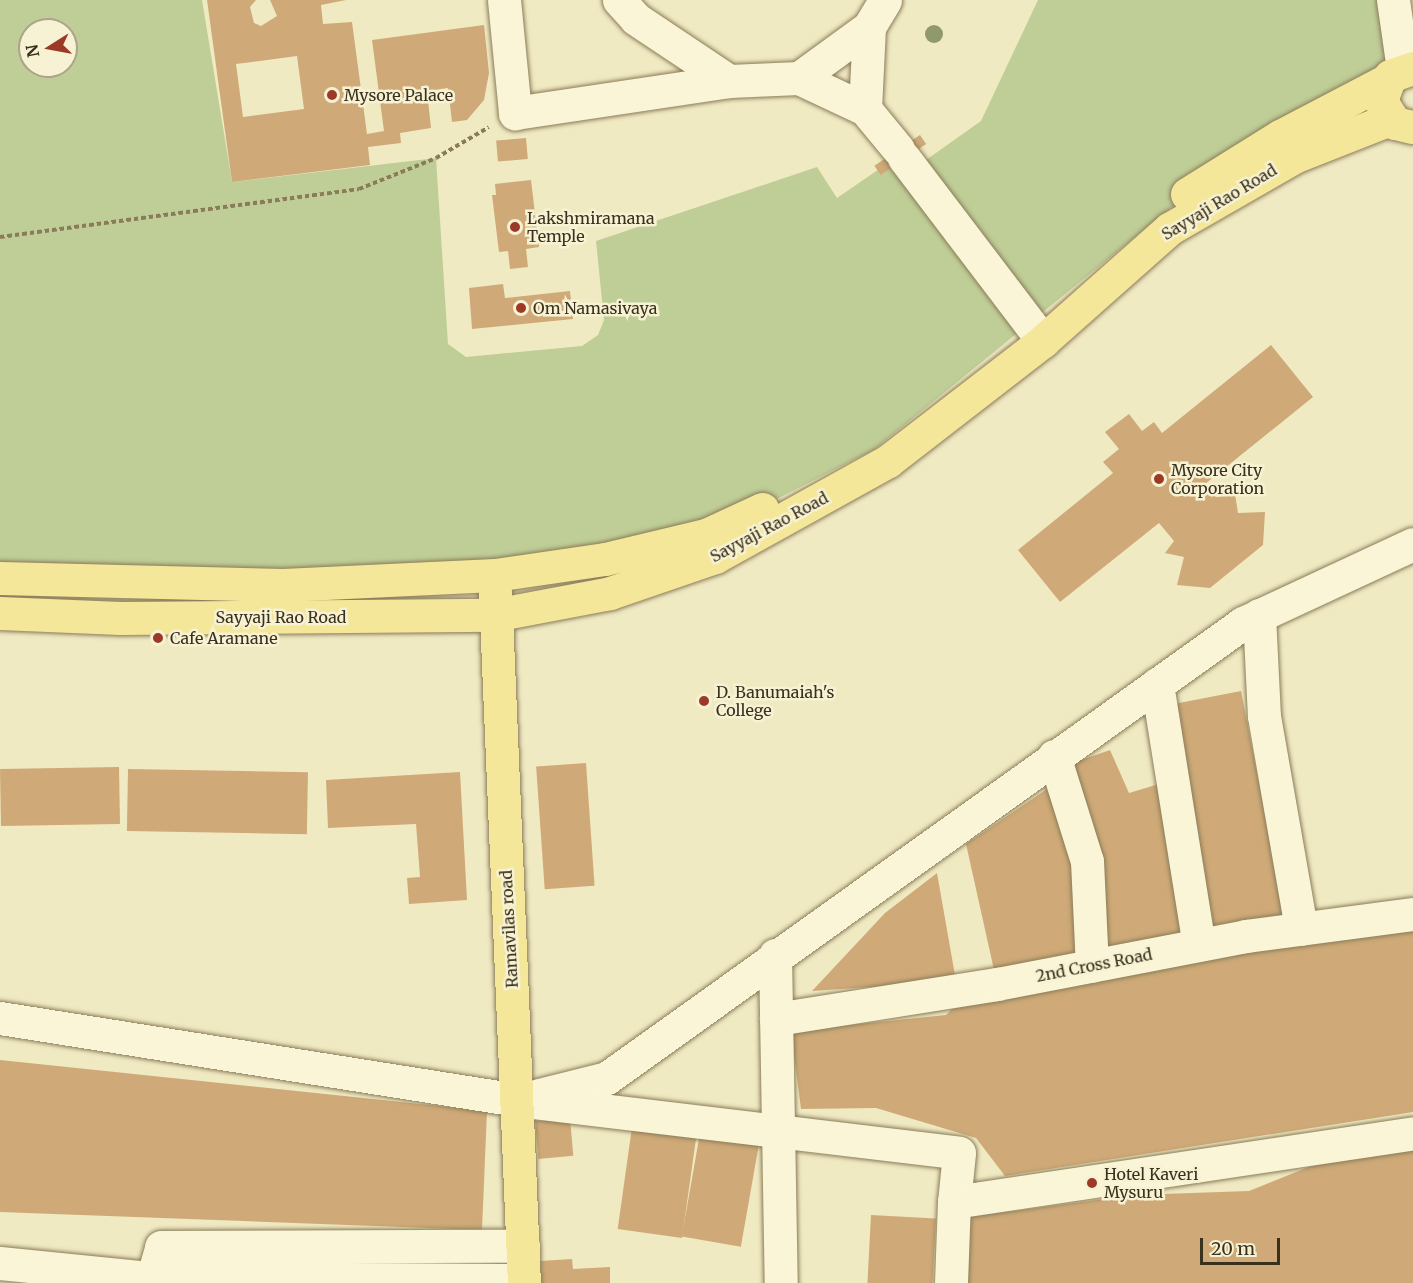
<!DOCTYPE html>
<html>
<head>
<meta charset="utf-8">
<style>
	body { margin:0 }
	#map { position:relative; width:1413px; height:1283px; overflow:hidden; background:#f0eac3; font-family:Merriweather,serif }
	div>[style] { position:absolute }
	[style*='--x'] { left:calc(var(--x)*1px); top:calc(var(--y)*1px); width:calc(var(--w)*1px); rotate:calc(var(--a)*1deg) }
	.green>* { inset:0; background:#bfce97 }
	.building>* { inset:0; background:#cfaa78; transform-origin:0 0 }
	.path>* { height:4px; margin-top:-2px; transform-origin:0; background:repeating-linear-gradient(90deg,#8b7c59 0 4.5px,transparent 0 7.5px) }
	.roads { filter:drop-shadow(0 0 2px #8b7c59) drop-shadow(0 0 2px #8b7c59) }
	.minor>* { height:33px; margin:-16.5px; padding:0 16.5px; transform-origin:16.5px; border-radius:16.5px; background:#faf5d7 }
	.major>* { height:33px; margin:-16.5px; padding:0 16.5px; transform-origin:16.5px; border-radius:16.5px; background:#f4e79a }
	.trees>* { width:18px; height:18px; margin:-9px; border-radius:50%; background:#90996c }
	.dots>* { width:16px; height:16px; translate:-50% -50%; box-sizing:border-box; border:3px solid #f7f2d3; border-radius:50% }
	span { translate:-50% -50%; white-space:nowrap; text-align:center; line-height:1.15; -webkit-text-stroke:5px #f7f2d3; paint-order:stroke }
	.poi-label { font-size:16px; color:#3a301e }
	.left { translate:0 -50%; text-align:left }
	.street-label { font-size:16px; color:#3a301e }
	.north { position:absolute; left:18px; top:18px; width:60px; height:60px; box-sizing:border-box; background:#f7f2d3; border:2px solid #aba48b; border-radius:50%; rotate:259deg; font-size:16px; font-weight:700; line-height:24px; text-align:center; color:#3a301e }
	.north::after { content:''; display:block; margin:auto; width:21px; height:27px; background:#9c3927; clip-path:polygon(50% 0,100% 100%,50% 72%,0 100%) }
	.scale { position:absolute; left:1200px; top:1238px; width:80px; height:27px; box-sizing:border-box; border:3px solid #3a301e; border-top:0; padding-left:8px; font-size:18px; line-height:21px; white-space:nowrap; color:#3a301e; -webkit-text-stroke:4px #f7f2d3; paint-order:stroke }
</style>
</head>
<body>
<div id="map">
	<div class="green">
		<i style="clip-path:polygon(evenodd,0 0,202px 0,232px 182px,436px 158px,448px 344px,466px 357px,582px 346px,598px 335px,604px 320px,596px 241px,817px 167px,837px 198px,901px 154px,926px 160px,981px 121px,1038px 0,1384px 0,1396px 71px,1189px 193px,875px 449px,706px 535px,605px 559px,0 578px,0 0,30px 30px,66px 30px,66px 66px,30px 66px,30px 30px)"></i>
	</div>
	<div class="building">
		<i style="clip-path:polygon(evenodd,207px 0,256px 0,250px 7px,254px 23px,261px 26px,277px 16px,270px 0,346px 0,321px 5px,323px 24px,352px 22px,367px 134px,384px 131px,372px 40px,484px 25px,489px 73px,484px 100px,467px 120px,452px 122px,448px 88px,427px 91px,431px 128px,400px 133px,401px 143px,368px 147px,370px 165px,232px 182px,207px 0,297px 56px,304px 109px,243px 117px,236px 64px,297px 56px)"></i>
		<i style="left:920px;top:135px;width:11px;height:55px;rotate:56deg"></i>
		<i style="left:526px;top:138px;width:21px;height:30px;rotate:85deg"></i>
		<i style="clip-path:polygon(531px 180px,539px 247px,526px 249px,528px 267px,510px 269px,508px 251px,499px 252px,492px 195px,496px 195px,495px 184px)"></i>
		<i style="clip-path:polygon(503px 284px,505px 298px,570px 291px,573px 319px,472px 329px,469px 288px)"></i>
		<i style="clip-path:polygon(1271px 345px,1313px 397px,1205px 484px,1216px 497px,1235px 494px,1238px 513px,1265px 512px,1263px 545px,1210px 588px,1177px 585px,1184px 557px,1165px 553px,1174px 541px,1159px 523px,1060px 602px,1018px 550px,1113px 473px,1103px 462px,1119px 449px,1105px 432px,1129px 414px,1142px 431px,1154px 422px,1162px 433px)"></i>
		<i style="left:1241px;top:691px;width:237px;height:75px;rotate:79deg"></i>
		<i style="clip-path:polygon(1110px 750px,1129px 793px,1169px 781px,1193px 939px,1100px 954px,1061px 767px)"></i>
		<i style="left:586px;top:763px;width:123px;height:50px;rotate:86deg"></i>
		<i style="left:119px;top:767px;width:57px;height:119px;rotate:89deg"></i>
		<i style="left:128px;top:769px;width:180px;height:62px;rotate:1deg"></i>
		<i style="clip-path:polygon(460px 772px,467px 900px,409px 904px,407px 878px,420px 877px,416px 824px,328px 828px,326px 780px)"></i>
		<i style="clip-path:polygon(1047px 789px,1077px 868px,1081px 959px,994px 970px,966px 844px)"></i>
		<i style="clip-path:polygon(937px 873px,956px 981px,812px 991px,885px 913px)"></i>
		<i style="clip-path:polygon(1413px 926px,1413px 1112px,1005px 1176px,976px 1138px,876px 1108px,801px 1109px,791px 1031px,946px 1015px,952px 1009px,1220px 953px)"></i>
		<i style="clip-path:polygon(0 1060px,487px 1111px,482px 1230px,0 1212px)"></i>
		<i style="left:570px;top:1118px;width:38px;height:35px;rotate:85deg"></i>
		<i style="left:633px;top:1120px;width:65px;height:110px;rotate:8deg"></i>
		<i style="left:700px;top:1133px;width:60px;height:105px;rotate:10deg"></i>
		<i style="clip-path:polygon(1413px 1147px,1413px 1283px,962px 1283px,968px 1217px,1134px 1195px,1249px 1191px,1326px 1160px)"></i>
		<i style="left:871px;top:1215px;width:65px;height:68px;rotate:3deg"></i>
		<i style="clip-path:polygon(572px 1259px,573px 1269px,610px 1267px,610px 1283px,541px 1283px,540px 1261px)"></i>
	</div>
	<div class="path">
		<i style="--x:0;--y:237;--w:362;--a:-7.6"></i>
		<i style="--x:359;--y:189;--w:83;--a:-21.9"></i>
		<i style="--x:436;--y:158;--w:61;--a:-30.3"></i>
	</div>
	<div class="roads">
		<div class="minor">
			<i style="--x:504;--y:0;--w:114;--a:84.4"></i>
			<i style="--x:515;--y:113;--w:216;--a:-8.5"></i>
			<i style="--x:619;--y:0;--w:25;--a:48"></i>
			<i style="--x:636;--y:19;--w:112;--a:33.7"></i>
			<i style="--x:729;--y:81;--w:70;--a:-2.5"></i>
			<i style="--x:799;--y:78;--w:73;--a:25.2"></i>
			<i style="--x:865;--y:109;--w:52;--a:50.5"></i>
			<i style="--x:1393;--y:0;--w:70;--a:81.8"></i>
			<i style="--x:799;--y:78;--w:87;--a:-36.1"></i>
			<i style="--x:865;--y:109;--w:82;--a:-87.2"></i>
			<i style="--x:869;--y:27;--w:31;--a:-59"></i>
			<i style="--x:904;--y:158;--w:230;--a:52.8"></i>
			<i style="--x:1259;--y:615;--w:101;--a:87.2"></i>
			<i style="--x:1264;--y:716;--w:216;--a:80.1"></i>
			<i style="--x:1157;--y:684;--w:264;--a:80.9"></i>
			<i style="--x:1054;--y:756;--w:110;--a:72.6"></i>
			<i style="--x:1087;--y:861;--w:105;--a:87.3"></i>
			<i style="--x:775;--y:955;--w:328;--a:89"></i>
			<i style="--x:0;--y:1018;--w:523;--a:9.01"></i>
			<i style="--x:517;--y:1100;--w:445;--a:6.8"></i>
			<i style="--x:959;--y:1153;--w:49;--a:95.8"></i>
			<i style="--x:954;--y:1202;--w:464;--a:-8.5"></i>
			<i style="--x:776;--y:1019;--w:224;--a:-9"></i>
			<i style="--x:997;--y:984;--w:254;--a:-10.9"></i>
			<i style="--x:1246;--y:936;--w:168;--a:-7.5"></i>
			<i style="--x:539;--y:1095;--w:70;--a:-14"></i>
			<i style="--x:607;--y:1078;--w:782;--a:-35.58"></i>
			<i style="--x:1243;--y:623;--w:187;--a:-24.9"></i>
			<i style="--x:0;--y:1263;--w:152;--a:5.7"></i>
			<i style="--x:151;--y:1278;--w:373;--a:0.3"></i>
			<i style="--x:151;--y:1283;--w:37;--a:-74"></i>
			<i style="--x:161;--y:1247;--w:362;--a:-0.2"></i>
			<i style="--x:951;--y:1283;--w:81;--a:-87.9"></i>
		</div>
		<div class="major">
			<i style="--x:1413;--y:68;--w:24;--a:161"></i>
			<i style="--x:1390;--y:76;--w:27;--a:110"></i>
			<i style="--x:1381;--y:101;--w:26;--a:58"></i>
			<i style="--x:1395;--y:123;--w:18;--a:13"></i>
			<i style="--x:1187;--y:194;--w:110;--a:-31.9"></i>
			<i style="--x:1280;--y:136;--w:119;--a:-27.6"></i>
			<i style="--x:0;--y:578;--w:283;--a:1.4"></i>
			<i style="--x:283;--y:585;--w:212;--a:-2.7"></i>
			<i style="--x:495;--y:575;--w:111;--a:-8.3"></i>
			<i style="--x:605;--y:559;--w:104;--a:-13.4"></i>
			<i style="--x:706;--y:535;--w:62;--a:-24.9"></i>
			<i style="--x:495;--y:592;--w:692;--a:87.6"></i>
			<i style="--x:0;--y:613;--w:120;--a:2.4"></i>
			<i style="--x:120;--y:618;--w:374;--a:-0.5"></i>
			<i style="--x:494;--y:615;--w:118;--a:-10.7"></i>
			<i style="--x:610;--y:593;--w:111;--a:-18.9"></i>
			<i style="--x:715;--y:557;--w:198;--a:-29"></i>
			<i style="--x:888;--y:461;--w:196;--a:-37.7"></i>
			<i style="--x:1043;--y:341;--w:169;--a:-41.6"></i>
			<i style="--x:1169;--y:229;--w:144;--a:-29.9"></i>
			<i style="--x:1294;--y:157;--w:103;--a:-21.6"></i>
		</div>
	</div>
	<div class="trees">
		<i style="left:934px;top:34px"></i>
	</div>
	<div class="dots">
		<i style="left:332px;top:95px;background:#9c3927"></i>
		<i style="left:515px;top:227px;background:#9c3927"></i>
		<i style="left:521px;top:308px;background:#9c3927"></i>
		<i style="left:1159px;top:479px;background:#9c3927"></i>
		<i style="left:158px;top:638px;background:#9c3927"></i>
		<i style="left:704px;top:701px;background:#9c3927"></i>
		<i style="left:1092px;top:1183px;background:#9c3927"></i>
	</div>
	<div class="poi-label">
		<span class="left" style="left:344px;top:95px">Mysore Palace</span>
		<span class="left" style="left:527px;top:227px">Lakshmiramana<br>Temple</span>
		<span class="left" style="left:533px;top:308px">Om Namasivaya</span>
		<span class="left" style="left:1171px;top:479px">Mysore City<br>Corporation</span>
		<span class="left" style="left:170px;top:638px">Cafe Aramane</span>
		<span class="left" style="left:716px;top:701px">D. Banumaiah's<br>College</span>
		<span class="left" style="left:1104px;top:1183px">Hotel Kaveri<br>Mysuru</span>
	</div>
	<div class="street-label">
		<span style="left:1219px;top:202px;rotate:-31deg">Sayyaji Rao Road</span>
		<span style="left:769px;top:527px;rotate:-28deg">Sayyaji Rao Road</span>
		<span style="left:281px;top:617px">Sayyaji Rao Road</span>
		<span style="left:509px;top:929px;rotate:-93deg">Ramavilas road</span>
		<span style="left:1094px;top:965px;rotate:-11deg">2nd Cross Road</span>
	</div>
	<div class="north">N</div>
	<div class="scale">20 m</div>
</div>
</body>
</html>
